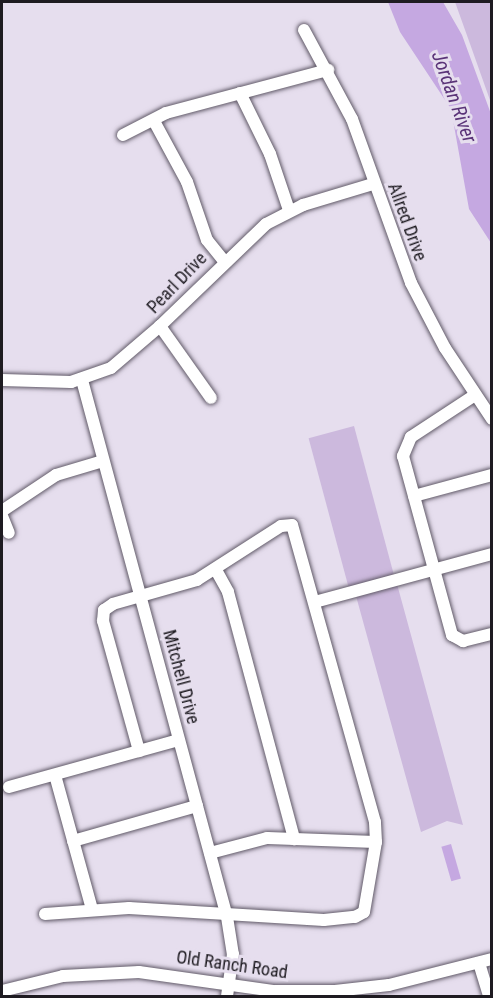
<!DOCTYPE html>
<html>
<head>
<meta charset="utf-8">
<style>
	body { margin:0 }
	#map { position:relative; width:493px; height:998px; overflow:hidden; background:#e6deee; font-family:"Roboto Condensed",sans-serif }
	div>[style] { position:absolute }
	[style*='--x'] { left:calc(var(--x)*1px); top:calc(var(--y)*1px); width:calc(var(--w)*1px); rotate:calc(var(--a)*1deg) }
	.green>* { inset:0; background:#ccb9dd; transform-origin:0 0 }
	.water>* { inset:0; background:#c5a8e1; transform-origin:0 0 }
	.roads { filter:drop-shadow(0 0 2px #615a68) drop-shadow(0 0 2px #615a68) }
	.minor>* { height:12px; margin:-6px; padding:0 6px; transform-origin:6px; border-radius:6px; background:#fff }
	span { translate:-50% -50%; white-space:nowrap; text-align:center; line-height:1.15; -webkit-text-stroke:6px #e6deee; paint-order:stroke }
	.street-label { font-size:18px; color:#1e1b21 }
	.water-label { font-size:20px; color:#5a3378; font-style:italic }
	.frame { position:absolute; inset:0; border:3px solid #1e1b21; pointer-events:none }
</style>
</head>
<body>
<div id="map">
	<div class="green">
		<i style="clip-path:polygon(455px 2px,491px 2px,491px 103px,469px 41px)"></i>
		<i style="left:354px;top:426px;width:156px;height:47px;rotate:75deg"></i>
		<i style="clip-path:polygon(397px 584px,463px 825px,447px 821px,421px 832px,356px 596px)"></i>
	</div>
	<div class="water">
		<i style="clip-path:polygon(388px 2px,443px 2px,462px 35px,491px 114px,491px 243px,469px 209px,451px 109px,400px 32px)"></i>
		<i style="left:451px;top:844px;width:36px;height:10px;rotate:74deg"></i>
	</div>
	<div class="roads">
		<div class="minor">
			<i style="--x:304;--y:30;--w:101;--a:61.7"></i>
			<i style="--x:352;--y:119;--w:174;--a:70.2"></i>
			<i style="--x:411;--y:283;--w:73;--a:62.4"></i>
			<i style="--x:445;--y:348;--w:85;--a:56.5"></i>
			<i style="--x:240;--y:93;--w:68;--a:63.8"></i>
			<i style="--x:270;--y:154;--w:59;--a:71.3"></i>
			<i style="--x:154;--y:121;--w:69;--a:61.6"></i>
			<i style="--x:187;--y:182;--w:61;--a:71"></i>
			<i style="--x:207;--y:240;--w:27;--a:51"></i>
			<i style="--x:123;--y:135;--w:48;--a:-27.1"></i>
			<i style="--x:166;--y:113;--w:168;--a:-14.9"></i>
			<i style="--x:160;--y:326;--w:88;--a:54.7"></i>
			<i style="--x:2;--y:380;--w:69;--a:1.7"></i>
			<i style="--x:71;--y:382;--w:42;--a:-19.3"></i>
			<i style="--x:111;--y:368;--w:65;--a:-40.6"></i>
			<i style="--x:160;--y:326;--w:147;--a:-43.9"></i>
			<i style="--x:266;--y:224;--w:42;--a:-27.2"></i>
			<i style="--x:303;--y:205;--w:73;--a:-16.7"></i>
			<i style="--x:82;--y:380;--w:556;--a:74.89"></i>
			<i style="--x:227;--y:917;--w:37;--a:81"></i>
			<i style="--x:233;--y:954;--w:42;--a:98.1"></i>
			<i style="--x:475;--y:395;--w:77;--a:146.7"></i>
			<i style="--x:411;--y:437;--w:21;--a:113"></i>
			<i style="--x:403;--y:456;--w:186;--a:74.7"></i>
			<i style="--x:452;--y:635;--w:13;--a:29"></i>
			<i style="--x:463;--y:641;--w:30;--a:-14"></i>
			<i style="--x:414;--y:496;--w:81;--a:-15.1"></i>
			<i style="--x:2;--y:511;--w:65;--a:-33.7"></i>
			<i style="--x:56;--y:475;--w:49;--a:-16.6"></i>
			<i style="--x:2;--y:516;--w:18;--a:68"></i>
			<i style="--x:216;--y:570;--w:25;--a:61"></i>
			<i style="--x:228;--y:592;--w:256;--a:75"></i>
			<i style="--x:315;--y:602;--w:183;--a:-15.2"></i>
			<i style="--x:55;--y:775;--w:139;--a:74.6"></i>
			<i style="--x:9;--y:787;--w:176;--a:-15.5"></i>
			<i style="--x:73;--y:841;--w:129;--a:-15.8"></i>
			<i style="--x:210;--y:853;--w:59;--a:-14.7"></i>
			<i style="--x:267;--y:838;--w:109;--a:2.1"></i>
			<i style="--x:45;--y:914;--w:84;--a:-4.1"></i>
			<i style="--x:129;--y:908;--w:195;--a:3.5"></i>
			<i style="--x:324;--y:920;--w:31;--a:-6"></i>
			<i style="--x:355;--y:917;--w:10;--a:-29"></i>
			<i style="--x:364;--y:912;--w:71;--a:-80.3"></i>
			<i style="--x:376;--y:842;--w:20;--a:-93"></i>
			<i style="--x:375;--y:822;--w:308;--a:-105.6"></i>
			<i style="--x:292;--y:525;--w:11;--a:175"></i>
			<i style="--x:281;--y:526;--w:100;--a:147.3"></i>
			<i style="--x:197;--y:580;--w:87;--a:164.1"></i>
			<i style="--x:113;--y:604;--w:11;--a:146"></i>
			<i style="--x:104;--y:610;--w:11;--a:95"></i>
			<i style="--x:103;--y:621;--w:135;--a:74.5"></i>
			<i style="--x:479;--y:963;--w:34;--a:73"></i>
			<i style="--x:2;--y:991;--w:63;--a:-13.8"></i>
			<i style="--x:63;--y:976;--w:76;--a:-3"></i>
			<i style="--x:139;--y:972;--w:137;--a:8"></i>
			<i style="--x:275;--y:991;--w:60;--a:0"></i>
			<i style="--x:335;--y:991;--w:54;--a:-6.3"></i>
			<i style="--x:389;--y:985;--w:106;--a:-14.2"></i>
		</div>
	</div>
	<div class="street-label">
		<span style="left:407px;top:222px;rotate:70deg">Allred Drive</span>
		<span style="left:177px;top:283px;rotate:-46deg">Pearl Drive</span>
		<span style="left:181px;top:677px;rotate:75deg">Mitchell Drive</span>
		<span style="left:232px;top:965px;rotate:8deg">Old Ranch Road</span>
	</div>
	<div class="water-label">
		<span style="left:454px;top:97px;rotate:70deg">Jordan River</span>
	</div>
	<div class="frame"></div>
</div>
</body>
</html>
